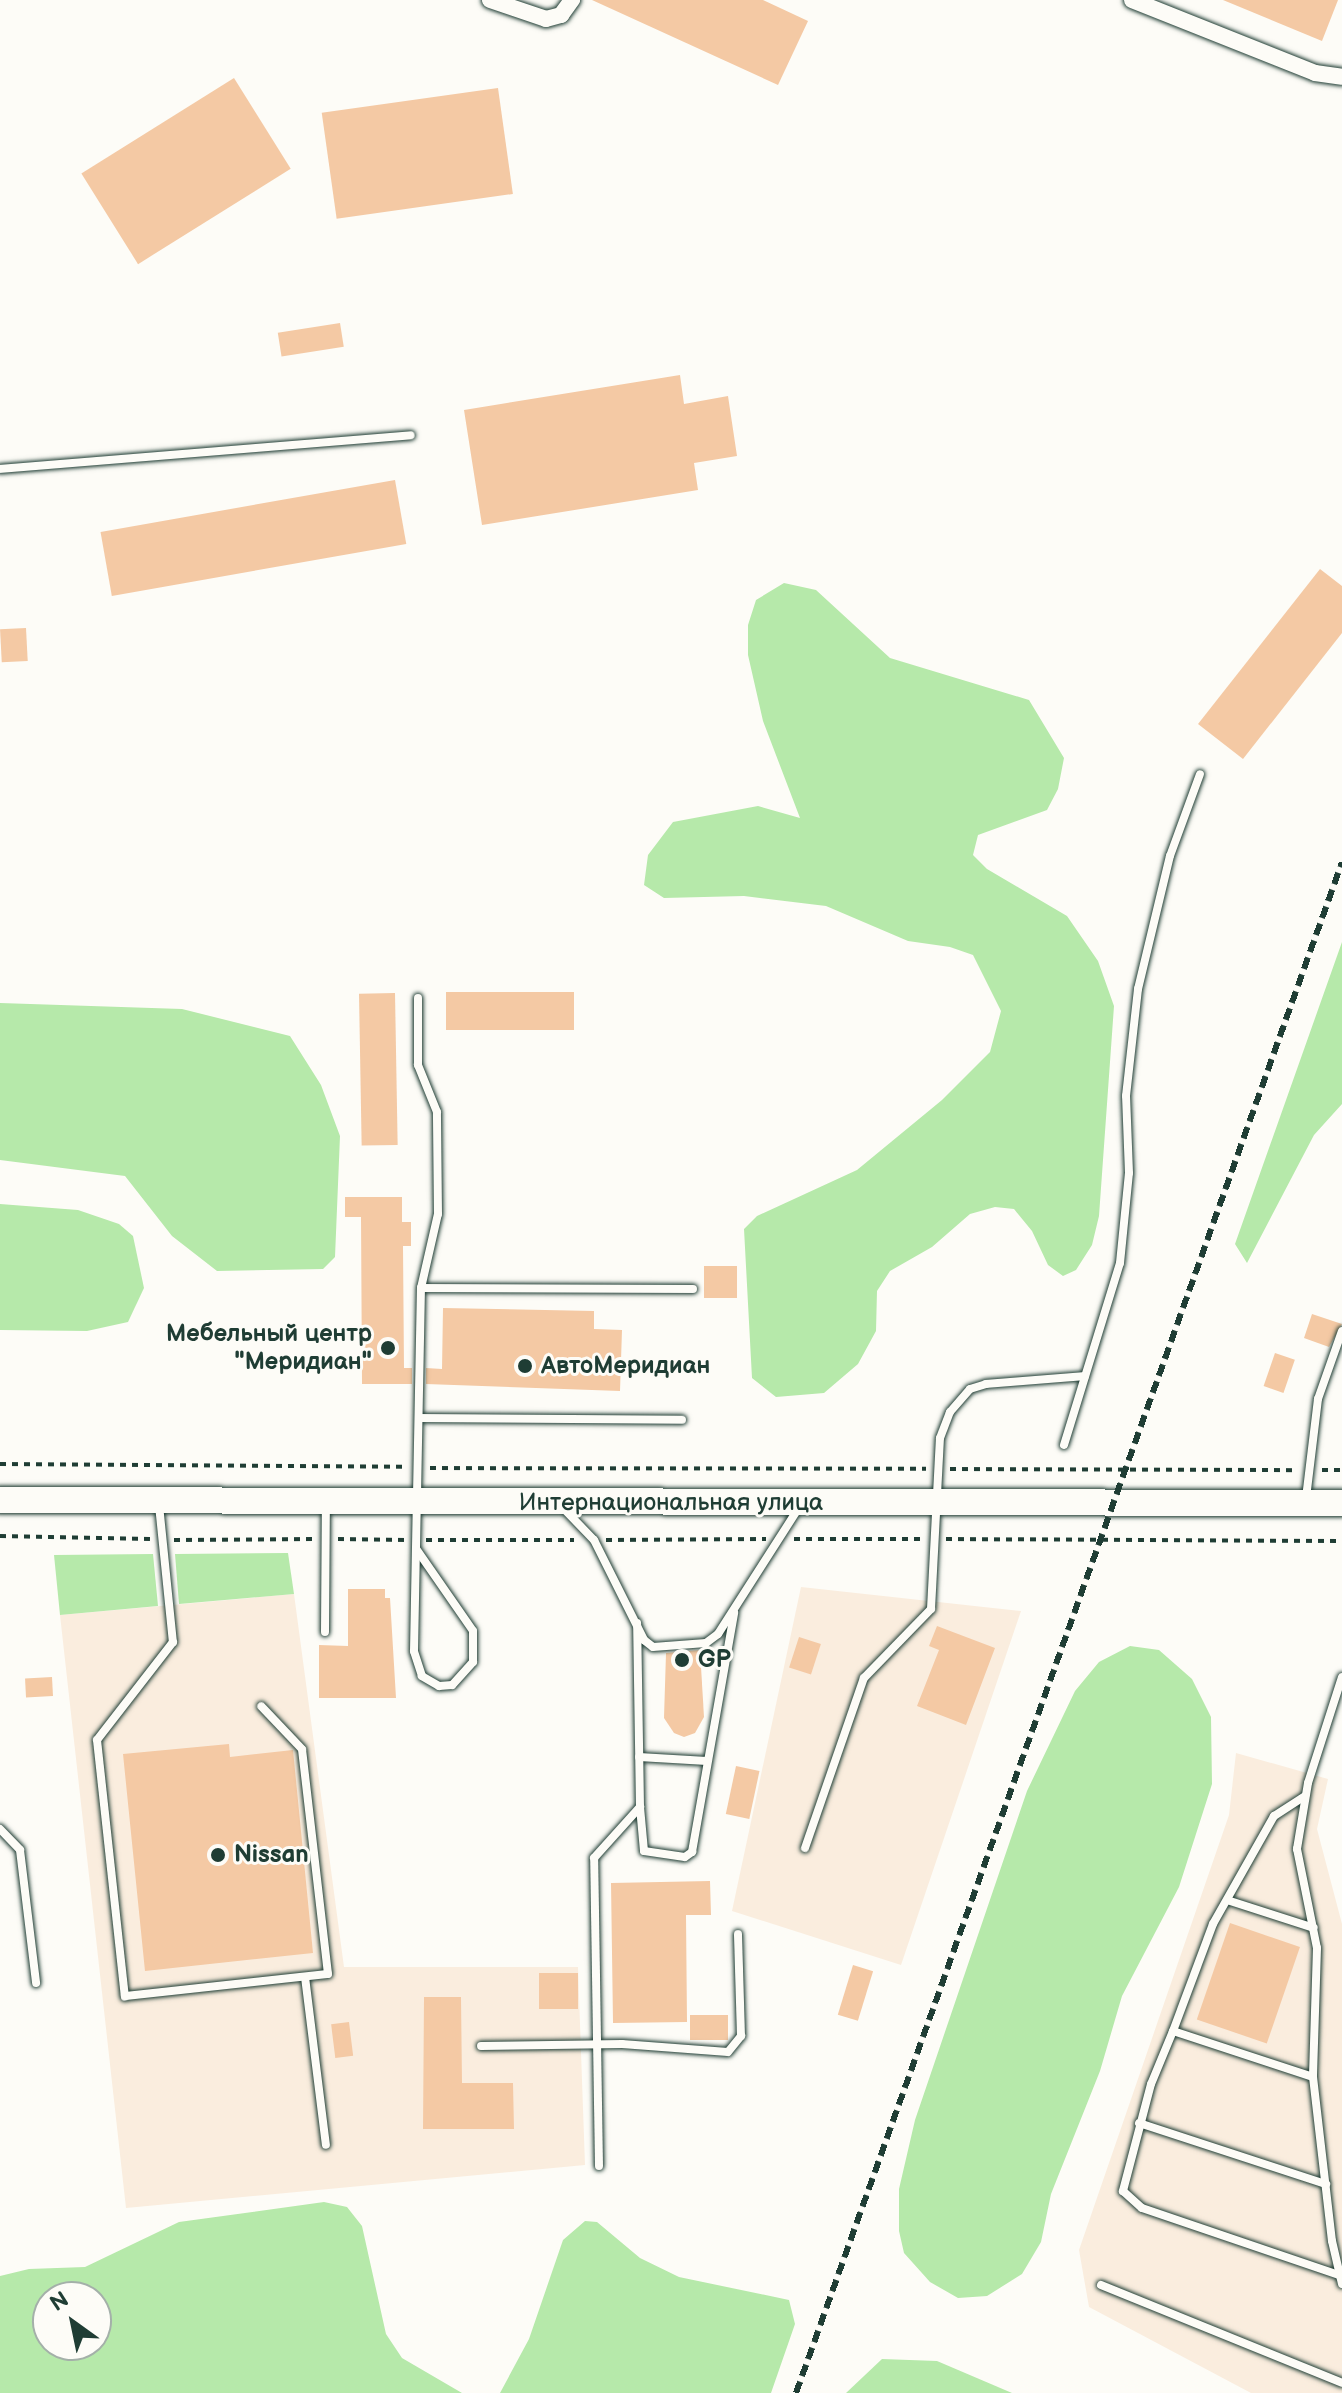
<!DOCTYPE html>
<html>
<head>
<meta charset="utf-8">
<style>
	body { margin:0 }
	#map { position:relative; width:1342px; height:2393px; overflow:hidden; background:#fdfcf7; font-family:"Balsamiq Sans",sans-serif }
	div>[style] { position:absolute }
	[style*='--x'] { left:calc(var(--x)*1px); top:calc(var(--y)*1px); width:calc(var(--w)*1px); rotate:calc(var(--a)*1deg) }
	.built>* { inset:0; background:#faedde }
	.green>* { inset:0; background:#b6e9aa }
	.building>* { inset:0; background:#f4c9a4; transform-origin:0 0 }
	.path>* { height:4px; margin-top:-2px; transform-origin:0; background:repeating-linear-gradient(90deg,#1f3d34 0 6px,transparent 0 12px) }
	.roads { filter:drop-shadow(0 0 2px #1f3d34) drop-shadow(0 0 2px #1f3d34) }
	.lane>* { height:8px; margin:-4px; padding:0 4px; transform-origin:4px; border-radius:4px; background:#fdfcf7 }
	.street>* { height:16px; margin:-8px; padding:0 8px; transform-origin:8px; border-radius:8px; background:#fdfcf7 }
	.primary>* { height:26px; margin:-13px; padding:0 13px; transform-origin:13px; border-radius:13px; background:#fdfcf7 }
	.rail>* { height:6px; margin-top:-3px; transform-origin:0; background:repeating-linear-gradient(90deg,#1f3d34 0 12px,transparent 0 18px) }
	.dots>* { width:22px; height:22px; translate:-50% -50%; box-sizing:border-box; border:4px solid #fdfcf7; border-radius:50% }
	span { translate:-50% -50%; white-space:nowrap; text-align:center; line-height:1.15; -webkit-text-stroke:6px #fdfcf7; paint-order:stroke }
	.poi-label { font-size:24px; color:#1f3d34; font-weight:700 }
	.right { translate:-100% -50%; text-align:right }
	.left { translate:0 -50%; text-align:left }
	.street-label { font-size:24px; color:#1f3d34 }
	.north { position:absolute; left:32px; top:2281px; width:80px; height:80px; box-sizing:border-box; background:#fdfcf7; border:2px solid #a4b0a9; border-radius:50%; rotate:327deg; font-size:22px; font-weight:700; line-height:32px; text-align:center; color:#1f3d34 }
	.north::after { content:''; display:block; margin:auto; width:28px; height:36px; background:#1f3d34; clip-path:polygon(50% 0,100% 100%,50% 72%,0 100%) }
</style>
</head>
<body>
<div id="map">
	<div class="built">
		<i style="clip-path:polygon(801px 1587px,1021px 1611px,901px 1965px,732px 1911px)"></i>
		<i style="clip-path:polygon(294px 1594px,344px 1967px,578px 1967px,585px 2165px,126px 2208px,60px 1615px)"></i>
		<i style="clip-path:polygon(1236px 1753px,1328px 1779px,1317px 1829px,1342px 1924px,1342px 2393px,1251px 2393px,1089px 2307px,1079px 2250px,1229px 1815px)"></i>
	</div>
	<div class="green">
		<i style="clip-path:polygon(784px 583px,816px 590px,890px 658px,1029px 700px,1064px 758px,1058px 789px,1047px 810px,978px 835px,973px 855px,987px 869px,1067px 916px,1098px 961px,1114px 1006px,1099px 1216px,1092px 1245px,1076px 1270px,1063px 1276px,1048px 1265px,1032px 1231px,1014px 1209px,995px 1207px,970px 1214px,932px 1247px,890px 1271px,877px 1291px,876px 1331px,858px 1364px,824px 1393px,776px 1397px,752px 1378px,744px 1229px,757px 1216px,857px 1170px,942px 1100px,990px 1052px,1001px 1011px,973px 955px,950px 947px,908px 941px,826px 906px,744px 896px,664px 898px,644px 885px,648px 855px,673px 822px,758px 806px,800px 818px,763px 721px,748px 655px,748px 625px,756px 600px)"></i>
		<i style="clip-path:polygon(1342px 942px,1342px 1104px,1314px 1135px,1247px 1263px,1235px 1244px)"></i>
		<i style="clip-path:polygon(0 1003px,182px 1009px,290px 1036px,321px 1085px,340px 1136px,335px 1257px,323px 1269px,217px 1271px,172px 1236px,125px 1176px,0 1160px)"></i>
		<i style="clip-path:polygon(0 1204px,78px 1210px,119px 1224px,133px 1236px,144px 1288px,128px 1322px,87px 1331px,0 1330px)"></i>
		<i style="clip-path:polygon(288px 1553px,294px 1594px,179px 1604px,175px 1554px)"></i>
		<i style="clip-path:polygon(153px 1554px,158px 1606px,60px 1615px,54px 1555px)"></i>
		<i style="clip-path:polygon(1130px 1646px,1159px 1650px,1192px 1679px,1211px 1717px,1212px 1784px,1179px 1887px,1122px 1996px,1100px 2071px,1051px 2194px,1041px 2242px,1022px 2274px,987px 2296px,958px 2298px,930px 2282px,904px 2253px,899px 2231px,899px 2189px,915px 2120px,1027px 1791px,1075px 1691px,1099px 1662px)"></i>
		<i style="clip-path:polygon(evenodd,324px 2202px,347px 2207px,362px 2226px,386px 2334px,402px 2358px,462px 2393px,0 2393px,0 2276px,29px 2269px,85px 2267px,179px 2222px,324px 2202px,48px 2297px,96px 2297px,96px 2345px,48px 2345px,48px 2297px)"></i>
		<i style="clip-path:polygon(585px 2221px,597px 2222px,640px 2258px,679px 2277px,789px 2300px,795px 2324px,771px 2393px,500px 2393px,529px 2339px,563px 2240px)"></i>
		<i style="clip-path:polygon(882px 2359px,937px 2361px,1012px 2393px,846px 2393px)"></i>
	</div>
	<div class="building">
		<i style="clip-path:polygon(592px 0,763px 0,808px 21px,778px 85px)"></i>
		<i style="clip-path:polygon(1223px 0,1338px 0,1322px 41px)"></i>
		<i style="left:234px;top:78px;width:107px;height:180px;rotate:58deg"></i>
		<i style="left:498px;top:88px;width:107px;height:178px;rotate:82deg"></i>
		<i style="left:340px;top:323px;width:24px;height:63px;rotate:81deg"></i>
		<i style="clip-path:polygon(680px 375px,684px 404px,728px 396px,737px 456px,694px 463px,698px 490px,482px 525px,464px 410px)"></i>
		<i style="left:395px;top:480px;width:65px;height:299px;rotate:80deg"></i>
		<i style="clip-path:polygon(1320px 569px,1342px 586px,1342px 633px,1243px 759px,1198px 724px)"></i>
		<i style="left:26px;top:628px;width:33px;height:26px;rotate:87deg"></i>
		<i style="left:574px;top:992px;width:38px;height:128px;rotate:90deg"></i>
		<i style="left:395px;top:993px;width:152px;height:36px;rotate:89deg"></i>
		<i style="clip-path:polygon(345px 1197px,402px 1197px,402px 1222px,411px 1222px,411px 1246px,403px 1246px,404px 1368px,412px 1368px,412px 1384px,362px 1384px,361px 1217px,345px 1217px)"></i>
		<i style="left:704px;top:1266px;width:33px;height:32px"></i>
		<i style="clip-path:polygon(443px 1308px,594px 1311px,594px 1329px,622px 1330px,620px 1391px,426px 1384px,426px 1368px,442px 1369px)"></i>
		<i style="clip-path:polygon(1312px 1314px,1342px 1324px,1329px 1347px,1304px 1338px)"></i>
		<i style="left:1275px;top:1353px;width:21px;height:35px;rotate:19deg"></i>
		<i style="clip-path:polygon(348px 1589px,385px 1589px,385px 1598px,390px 1598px,396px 1698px,319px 1698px,319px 1645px,348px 1646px)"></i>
		<i style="clip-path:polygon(937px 1626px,995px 1648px,966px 1725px,917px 1706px,939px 1650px,929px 1646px)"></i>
		<i style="left:799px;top:1637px;width:23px;height:32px;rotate:18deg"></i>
		<i style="clip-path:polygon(700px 1650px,704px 1717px,695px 1733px,684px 1737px,674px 1733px,664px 1718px,666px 1653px)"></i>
		<i style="left:52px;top:1677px;width:19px;height:27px;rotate:87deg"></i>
		<i style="clip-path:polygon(229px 1744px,230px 1757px,293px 1750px,313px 1953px,145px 1971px,123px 1754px)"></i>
		<i style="left:736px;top:1766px;width:24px;height:49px;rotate:12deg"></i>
		<i style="clip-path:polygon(710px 1881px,711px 1915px,686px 1915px,687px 2022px,613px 2023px,611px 1883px)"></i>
		<i style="left:1230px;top:1923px;width:74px;height:102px;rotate:19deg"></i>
		<i style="left:853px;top:1965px;width:21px;height:52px;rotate:17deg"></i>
		<i style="left:539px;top:1973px;width:39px;height:36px"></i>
		<i style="clip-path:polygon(424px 1997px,461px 1997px,462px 2083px,513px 2083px,514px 2129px,423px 2129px)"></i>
		<i style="left:690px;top:2015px;width:38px;height:25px"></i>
		<i style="left:349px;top:2022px;width:34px;height:18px;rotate:83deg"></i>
	</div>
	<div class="path">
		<i style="--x:0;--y:1464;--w:406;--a:0.4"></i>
		<i style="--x:430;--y:1468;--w:496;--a:0.1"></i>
		<i style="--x:950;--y:1469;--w:348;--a:0.2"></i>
		<i style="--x:1322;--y:1470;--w:20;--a:0"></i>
		<i style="--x:0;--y:1536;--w:150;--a:1.1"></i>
		<i style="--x:338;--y:1539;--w:68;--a:0.8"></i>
		<i style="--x:794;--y:1539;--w:128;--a:0"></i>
		<i style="--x:946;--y:1539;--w:396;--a:0.3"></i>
		<i style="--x:174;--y:1540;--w:140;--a:-0.4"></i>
		<i style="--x:426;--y:1540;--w:148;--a:0"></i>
		<i style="--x:606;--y:1540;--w:160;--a:-0.4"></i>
	</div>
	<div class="roads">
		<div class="lane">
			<i style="--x:0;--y:469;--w:412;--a:-4.7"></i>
			<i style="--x:421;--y:1288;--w:272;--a:0.2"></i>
			<i style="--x:421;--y:1418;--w:261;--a:0.4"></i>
			<i style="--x:1064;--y:1445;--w:190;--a:-72.9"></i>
			<i style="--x:1120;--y:1263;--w:90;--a:-84.3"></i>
			<i style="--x:1129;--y:1173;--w:77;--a:-92.2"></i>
			<i style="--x:1126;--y:1096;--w:108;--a:-83.6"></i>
			<i style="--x:1138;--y:989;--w:137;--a:-76.5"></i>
			<i style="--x:1170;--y:856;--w:87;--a:-69.9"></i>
			<i style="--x:1306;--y:1498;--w:100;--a:-83.1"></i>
			<i style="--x:1318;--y:1399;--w:72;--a:-70.6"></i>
			<i style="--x:159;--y:1505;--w:138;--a:84.2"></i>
			<i style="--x:173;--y:1642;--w:124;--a:127.8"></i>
			<i style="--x:97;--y:1740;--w:258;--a:83.8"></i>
			<i style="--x:125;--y:1996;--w:204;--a:-6.2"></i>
			<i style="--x:328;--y:1974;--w:226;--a:-96.6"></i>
			<i style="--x:302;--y:1749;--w:59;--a:-133.6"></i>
			<i style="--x:565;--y:1510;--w:42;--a:46"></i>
			<i style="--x:594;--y:1540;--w:112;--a:63.4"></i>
			<i style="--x:644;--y:1640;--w:11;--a:38"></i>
			<i style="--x:653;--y:1647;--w:53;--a:-4.3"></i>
			<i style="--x:706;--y:1643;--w:15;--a:-37"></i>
			<i style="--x:718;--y:1634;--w:148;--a:-57.4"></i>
			<i style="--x:417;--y:1550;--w:98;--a:55.3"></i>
			<i style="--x:473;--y:1631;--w:31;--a:90"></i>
			<i style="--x:473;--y:1662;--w:31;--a:132"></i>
			<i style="--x:452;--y:1685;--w:13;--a:176"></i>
			<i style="--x:439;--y:1686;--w:20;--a:-150"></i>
			<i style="--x:422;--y:1676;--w:26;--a:-108"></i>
			<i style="--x:414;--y:1651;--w:363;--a:-88.9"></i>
			<i style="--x:421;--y:1288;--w:76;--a:-77.1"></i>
			<i style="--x:438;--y:1214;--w:102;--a:-90.6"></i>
			<i style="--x:437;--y:1112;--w:51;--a:-112"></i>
			<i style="--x:418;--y:1065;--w:67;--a:-90"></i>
			<i style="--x:325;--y:1632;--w:129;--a:-89.6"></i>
			<i style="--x:1342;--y:1677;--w:111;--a:107.8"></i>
			<i style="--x:1308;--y:1783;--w:67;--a:99.5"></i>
			<i style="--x:1297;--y:1849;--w:101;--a:78.6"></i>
			<i style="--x:1317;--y:1948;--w:129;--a:91.8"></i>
			<i style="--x:1313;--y:2077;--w:165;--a:83.4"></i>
			<i style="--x:1332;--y:2241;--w:44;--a:76.9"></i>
			<i style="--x:639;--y:1757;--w:68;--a:3.4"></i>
			<i style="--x:1305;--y:1796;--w:37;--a:147"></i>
			<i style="--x:1274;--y:1816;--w:124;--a:119.5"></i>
			<i style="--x:1213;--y:1924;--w:114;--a:110.5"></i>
			<i style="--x:1173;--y:2031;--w:147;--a:18.2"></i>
			<i style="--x:640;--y:1807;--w:44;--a:84.8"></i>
			<i style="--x:644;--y:1851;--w:41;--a:8.3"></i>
			<i style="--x:685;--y:1857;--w:9;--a:-36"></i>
			<i style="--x:692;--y:1852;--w:243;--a:-80"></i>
			<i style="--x:0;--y:1829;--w:29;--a:46"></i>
			<i style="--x:20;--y:1850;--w:134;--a:83.1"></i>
			<i style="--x:805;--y:1848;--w:180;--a:-70.9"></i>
			<i style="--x:864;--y:1678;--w:96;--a:-45.8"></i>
			<i style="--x:931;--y:1609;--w:171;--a:-87"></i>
			<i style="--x:940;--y:1438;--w:28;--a:-69"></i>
			<i style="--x:950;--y:1412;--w:30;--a:-49"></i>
			<i style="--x:970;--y:1389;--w:17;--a:-17"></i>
			<i style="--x:986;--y:1384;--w:99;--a:-4.6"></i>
			<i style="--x:1227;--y:1900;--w:91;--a:17.8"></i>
			<i style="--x:305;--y:1977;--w:169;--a:82.9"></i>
			<i style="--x:1173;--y:2031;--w:57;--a:112.5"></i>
			<i style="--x:1151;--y:2084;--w:111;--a:104.7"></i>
			<i style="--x:1123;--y:2191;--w:25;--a:42"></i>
			<i style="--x:1142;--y:2208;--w:208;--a:18.8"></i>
			<i style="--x:481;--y:2046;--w:141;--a:-0.8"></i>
			<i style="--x:622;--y:2044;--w:106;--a:4.3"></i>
			<i style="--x:728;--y:2052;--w:21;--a:-51"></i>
			<i style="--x:741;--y:2036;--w:102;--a:-91.7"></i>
			<i style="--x:1139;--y:2123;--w:197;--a:18.1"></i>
			<i style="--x:599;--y:2166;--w:308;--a:-90.9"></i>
			<i style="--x:594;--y:1858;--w:69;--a:-48"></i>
			<i style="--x:640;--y:1807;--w:184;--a:-90.9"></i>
			<i style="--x:1101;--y:2285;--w:260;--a:22.1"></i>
		</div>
		<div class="street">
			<i style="--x:490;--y:0;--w:59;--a:18.7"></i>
			<i style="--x:546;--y:19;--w:16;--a:-15"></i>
			<i style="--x:561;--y:15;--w:19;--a:-54"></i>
			<i style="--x:1132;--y:0;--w:197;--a:21.7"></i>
			<i style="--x:1315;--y:73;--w:27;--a:8"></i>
		</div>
		<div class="primary">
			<i style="--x:0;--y:1500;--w:1342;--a:0.13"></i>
		</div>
	</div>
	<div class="rail">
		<i style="--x:796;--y:2393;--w:1625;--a:-70.37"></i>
	</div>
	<div class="dots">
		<i style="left:388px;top:1348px;background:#1f3d34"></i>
		<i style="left:525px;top:1366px;background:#1f3d34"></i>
		<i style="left:682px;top:1660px;background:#1f3d34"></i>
		<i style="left:218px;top:1855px;background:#1f3d34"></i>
	</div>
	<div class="poi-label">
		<span class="right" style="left:372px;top:1348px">Мебельный центр<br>"Меридиан"</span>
		<span class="left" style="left:541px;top:1366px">АвтоМеридиан</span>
		<span class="left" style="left:698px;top:1660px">GP</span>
		<span class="left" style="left:234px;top:1855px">Nissan</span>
	</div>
	<div class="street-label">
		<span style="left:671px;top:1503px">Интернациональная улица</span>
	</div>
	<div class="north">N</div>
</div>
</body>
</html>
